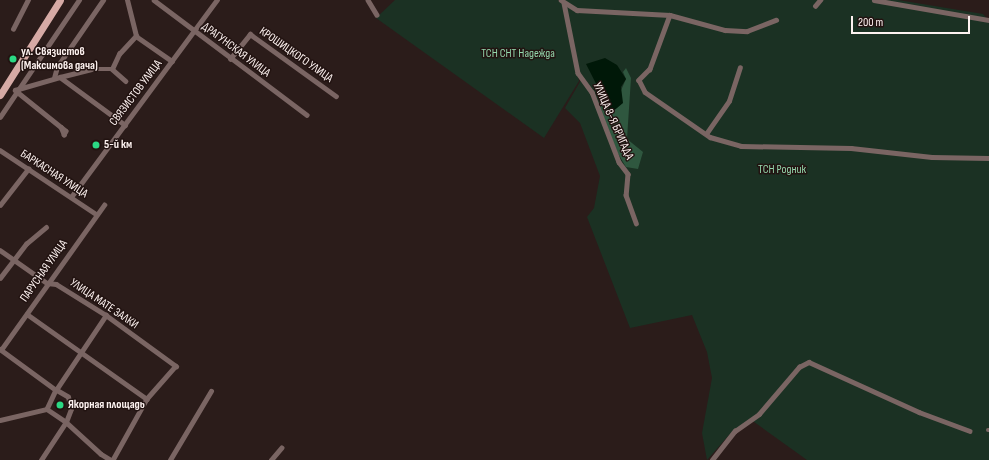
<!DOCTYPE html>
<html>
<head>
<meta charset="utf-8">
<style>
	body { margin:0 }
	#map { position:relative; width:989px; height:460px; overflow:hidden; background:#2b1c1a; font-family:"Sofia Sans Condensed",sans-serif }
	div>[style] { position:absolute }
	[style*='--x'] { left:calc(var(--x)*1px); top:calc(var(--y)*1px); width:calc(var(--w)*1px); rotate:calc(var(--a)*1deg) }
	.green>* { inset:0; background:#1b3123 }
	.forest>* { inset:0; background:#2f573f }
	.water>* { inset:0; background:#001808 }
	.street>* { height:4.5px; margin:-2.25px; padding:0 2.25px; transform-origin:2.25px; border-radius:2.25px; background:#7a6563 }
	.primary>* { height:7px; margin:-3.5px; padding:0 3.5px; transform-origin:3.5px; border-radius:3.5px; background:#d6aaa5 }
	.dots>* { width:11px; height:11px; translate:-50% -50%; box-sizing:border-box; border:2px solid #221311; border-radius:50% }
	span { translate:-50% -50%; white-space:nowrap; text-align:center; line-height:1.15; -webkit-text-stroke:3px #221311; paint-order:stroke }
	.street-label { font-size:12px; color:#fdf2f0 }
	.poi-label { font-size:12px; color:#fdf2f0; font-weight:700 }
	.left { translate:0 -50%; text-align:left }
	.park-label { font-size:12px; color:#94d7ac }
	.scale { position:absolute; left:851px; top:16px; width:119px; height:18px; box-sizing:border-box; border:2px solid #fdf2f0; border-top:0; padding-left:5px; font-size:12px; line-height:14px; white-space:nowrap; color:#fdf2f0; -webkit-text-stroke:3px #221311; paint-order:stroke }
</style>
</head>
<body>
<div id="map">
	<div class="green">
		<i style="clip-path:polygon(395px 0,558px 0,563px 5px,579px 81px,544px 138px,376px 18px)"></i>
		<i style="clip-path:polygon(559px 0,898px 0,983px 14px,989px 21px,989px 460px,807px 460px,750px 419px,729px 435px,707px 460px,702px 433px,712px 378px,707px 352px,692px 315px,630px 328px,587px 217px,594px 208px,600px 176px,580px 123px,565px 108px,581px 80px,566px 7px)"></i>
	</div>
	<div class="forest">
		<i style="clip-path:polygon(626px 68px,631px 78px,627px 139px,643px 152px,638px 169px,626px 167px,617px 152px,600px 107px,605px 102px,611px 113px,626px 79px,623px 72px)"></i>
	</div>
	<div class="water">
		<i style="clip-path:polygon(605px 58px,617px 65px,626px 79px,621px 87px,623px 103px,611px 113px,586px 64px)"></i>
	</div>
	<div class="street">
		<i style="--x:154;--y:0;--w:191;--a:36.9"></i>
		<i style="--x:368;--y:0;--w:17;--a:59"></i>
		<i style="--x:561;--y:0;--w:19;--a:32"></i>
		<i style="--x:577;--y:10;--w:93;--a:3.1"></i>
		<i style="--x:670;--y:15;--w:57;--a:15.3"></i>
		<i style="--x:725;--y:30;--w:22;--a:3"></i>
		<i style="--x:747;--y:31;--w:31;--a:-21"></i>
		<i style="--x:874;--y:0;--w:117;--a:9.9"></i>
		<i style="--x:564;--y:3;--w:71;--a:78.7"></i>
		<i style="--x:578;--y:73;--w:24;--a:54"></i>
		<i style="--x:592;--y:92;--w:75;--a:68.9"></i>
		<i style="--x:619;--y:162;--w:15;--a:53"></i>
		<i style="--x:628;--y:174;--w:21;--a:95"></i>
		<i style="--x:626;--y:195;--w:30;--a:70"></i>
		<i style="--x:815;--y:6;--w:8;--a:-50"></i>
		<i style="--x:670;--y:15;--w:58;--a:110.3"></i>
		<i style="--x:650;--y:69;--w:16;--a:135"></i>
		<i style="--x:639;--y:80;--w:13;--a:63"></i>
		<i style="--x:645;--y:92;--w:79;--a:34.7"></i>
		<i style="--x:710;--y:137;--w:32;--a:16"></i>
		<i style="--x:741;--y:146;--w:110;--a:1"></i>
		<i style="--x:851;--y:148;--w:81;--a:6.3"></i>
		<i style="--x:932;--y:157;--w:57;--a:1"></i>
		<i style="--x:13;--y:29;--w:33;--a:-63"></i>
		<i style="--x:136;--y:36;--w:44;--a:34.8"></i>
		<i style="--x:230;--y:59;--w:32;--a:-51"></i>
		<i style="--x:250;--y:34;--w:106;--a:35.8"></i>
		<i style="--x:112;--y:69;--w:18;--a:41"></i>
		<i style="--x:60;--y:77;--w:32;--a:-14"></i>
		<i style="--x:91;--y:69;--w:21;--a:0"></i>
		<i style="--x:112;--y:69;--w:17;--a:-65"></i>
		<i style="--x:119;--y:54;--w:25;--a:-47"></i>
		<i style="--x:136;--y:36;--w:37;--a:-104"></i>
		<i style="--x:54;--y:78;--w:11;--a:-75"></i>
		<i style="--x:57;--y:67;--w:81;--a:-55.5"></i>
		<i style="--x:15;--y:90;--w:47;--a:-16.1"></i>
		<i style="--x:60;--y:77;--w:81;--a:36.4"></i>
		<i style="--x:15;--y:90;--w:65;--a:38.8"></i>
		<i style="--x:66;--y:131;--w:4;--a:117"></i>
		<i style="--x:64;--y:135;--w:8;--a:-113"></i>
		<i style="--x:0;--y:117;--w:141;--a:-56"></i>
		<i style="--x:706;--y:134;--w:40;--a:-55.1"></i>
		<i style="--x:729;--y:101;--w:35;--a:-72"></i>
		<i style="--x:0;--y:150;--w:115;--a:33.7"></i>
		<i style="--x:71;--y:197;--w:245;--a:-53.5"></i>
		<i style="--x:0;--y:205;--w:46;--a:-52.1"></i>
		<i style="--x:0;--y:250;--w:57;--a:35.1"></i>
		<i style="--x:47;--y:283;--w:9;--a:6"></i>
		<i style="--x:56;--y:284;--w:59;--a:31.8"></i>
		<i style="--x:106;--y:315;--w:87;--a:36.1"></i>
		<i style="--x:176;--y:366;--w:44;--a:131.3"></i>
		<i style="--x:147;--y:399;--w:70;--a:119.1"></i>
		<i style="--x:0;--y:278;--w:43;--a:-52.6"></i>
		<i style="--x:26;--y:244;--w:26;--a:-40"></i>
		<i style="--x:27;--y:314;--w:147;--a:35.3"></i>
		<i style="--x:0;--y:349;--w:69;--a:36.2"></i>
		<i style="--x:56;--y:390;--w:90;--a:-56.3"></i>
		<i style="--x:1;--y:350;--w:178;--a:-54.6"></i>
		<i style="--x:0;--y:420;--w:48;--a:-13.2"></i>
		<i style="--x:988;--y:430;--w:1;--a:0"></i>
		<i style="--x:41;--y:460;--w:45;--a:-56.7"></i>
		<i style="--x:66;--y:422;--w:14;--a:-69"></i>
		<i style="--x:71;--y:409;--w:12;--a:-104"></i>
		<i style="--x:68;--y:397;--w:14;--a:-150"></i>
		<i style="--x:56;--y:390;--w:21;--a:115"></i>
		<i style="--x:47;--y:409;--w:23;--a:34"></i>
		<i style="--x:66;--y:422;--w:47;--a:42.4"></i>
		<i style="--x:101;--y:454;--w:12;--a:31"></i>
		<i style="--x:170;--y:460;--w:80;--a:-59.3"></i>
		<i style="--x:271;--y:460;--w:16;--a:-50"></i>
		<i style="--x:712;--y:460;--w:37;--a:-52"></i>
		<i style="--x:735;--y:431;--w:29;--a:-35"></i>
		<i style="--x:759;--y:414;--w:62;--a:-49.6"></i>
		<i style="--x:799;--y:367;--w:11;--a:-27"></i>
		<i style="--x:809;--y:362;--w:121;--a:24.4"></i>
		<i style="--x:919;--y:412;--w:54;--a:20.4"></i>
	</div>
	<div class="primary">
		<i style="--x:0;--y:95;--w:112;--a:-57.7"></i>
	</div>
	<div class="dots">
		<i style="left:13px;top:59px;background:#2bd884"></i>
		<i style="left:96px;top:145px;background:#2bd884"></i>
		<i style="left:60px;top:405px;background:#2bd884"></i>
	</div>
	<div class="street-label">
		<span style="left:236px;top:50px;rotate:37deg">ДРАГУНСКАЯ УЛИЦА</span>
		<span style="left:296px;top:55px;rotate:35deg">КРОШИЦКОГО УЛИЦА</span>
		<span style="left:136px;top:93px;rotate:-53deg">СВЯЗИСТОВ УЛИЦА</span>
		<span style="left:613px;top:121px;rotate:66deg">УЛИЦА 8-Я БРИГАДА</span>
		<span style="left:54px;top:174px;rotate:33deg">БАРКАСНАЯ УЛИЦА</span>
		<span style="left:44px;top:271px;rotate:-55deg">ПАРУСНАЯ УЛИЦА</span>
		<span style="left:104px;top:304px;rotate:34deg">УЛИЦА МАТЕ ЗАЛКИ</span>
	</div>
	<div class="poi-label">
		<span class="left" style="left:21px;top:59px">ул. Связистов<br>(Максимова дача)</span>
		<span class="left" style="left:104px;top:145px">5-й км</span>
		<span class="left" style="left:68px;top:405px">Якорная площадь</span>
	</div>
	<div class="park-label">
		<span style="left:518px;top:54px">ТСН СНТ Надежда</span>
		<span style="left:782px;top:170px">ТСН Родник</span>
	</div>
	<div class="scale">200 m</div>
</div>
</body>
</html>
